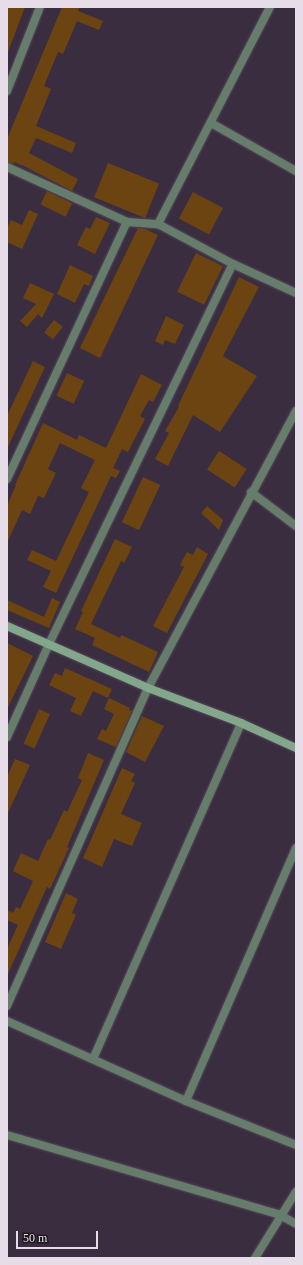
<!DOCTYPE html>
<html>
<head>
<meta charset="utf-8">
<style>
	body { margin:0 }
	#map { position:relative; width:303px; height:1265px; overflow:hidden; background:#3b2d40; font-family:"Times New Roman",serif }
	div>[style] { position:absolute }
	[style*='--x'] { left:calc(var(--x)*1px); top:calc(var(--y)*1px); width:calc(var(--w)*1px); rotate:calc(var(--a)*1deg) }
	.building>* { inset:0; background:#6c4411; transform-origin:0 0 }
	.roads { filter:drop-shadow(0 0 1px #56495b) drop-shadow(0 0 1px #56495b) }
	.street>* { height:8px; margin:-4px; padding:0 4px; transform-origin:4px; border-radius:4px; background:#667d6c }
	.secondary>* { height:8px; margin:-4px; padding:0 4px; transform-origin:4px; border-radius:4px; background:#82a78b }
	span { translate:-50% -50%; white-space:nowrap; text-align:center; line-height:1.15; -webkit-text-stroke:3.5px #1e1821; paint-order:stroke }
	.frame { position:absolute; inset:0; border:8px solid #e6dde9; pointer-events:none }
	.scale { position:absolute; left:16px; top:1231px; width:82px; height:18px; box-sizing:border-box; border:2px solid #e6dde9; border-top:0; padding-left:5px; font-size:12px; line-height:14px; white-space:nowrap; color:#e6dde9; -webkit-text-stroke:3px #1e1821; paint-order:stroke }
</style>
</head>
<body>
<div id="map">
	<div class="building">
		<i style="clip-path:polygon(7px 7px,25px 7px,8px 52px,7px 52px)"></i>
		<i style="clip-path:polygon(62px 7px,80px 7px,78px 11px,103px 21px,99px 30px,77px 21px,63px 54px,58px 52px,44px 86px,51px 89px,36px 126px,76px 143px,72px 153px,36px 138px,29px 153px,78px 179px,72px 191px,24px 166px,14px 162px,13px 164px,7px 162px,7px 139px)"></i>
		<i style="left:108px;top:163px;width:55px;height:37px;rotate:22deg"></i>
		<i style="left:47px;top:191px;width:28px;height:15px;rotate:26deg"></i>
		<i style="left:193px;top:192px;width:34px;height:30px;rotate:28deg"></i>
		<i style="clip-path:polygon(29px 210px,38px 214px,22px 249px,7px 242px,7px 228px,11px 220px,22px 225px)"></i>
		<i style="clip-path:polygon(96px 217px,110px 223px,95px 254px,77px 245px,86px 227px,90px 229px)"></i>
		<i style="clip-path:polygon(138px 228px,145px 229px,158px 235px,100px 358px,80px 348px)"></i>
		<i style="left:196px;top:253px;width:30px;height:43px;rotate:26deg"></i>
		<i style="clip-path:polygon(70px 265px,93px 276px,89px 286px,84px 284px,75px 303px,57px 294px)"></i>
		<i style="clip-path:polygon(239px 277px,259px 287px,223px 356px,257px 376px,220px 432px,193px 415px,168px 466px,155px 459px,169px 433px,165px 431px,179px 407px,178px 406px)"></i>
		<i style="clip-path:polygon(30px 283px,54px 294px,42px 318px,38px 314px,27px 327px,20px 321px,36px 304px,23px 298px)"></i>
		<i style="clip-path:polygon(166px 316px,184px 325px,175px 344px,165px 340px,163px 345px,155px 341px)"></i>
		<i style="left:54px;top:320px;width:11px;height:16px;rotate:38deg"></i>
		<i style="clip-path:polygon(33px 361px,45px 367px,7px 449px,7px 416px)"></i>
		<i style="left:67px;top:373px;width:19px;height:25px;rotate:25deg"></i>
		<i style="clip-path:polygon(141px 374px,162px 385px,153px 402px,149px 400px,140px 416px,145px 419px,128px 452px,122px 449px,113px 468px,120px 471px,116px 478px,111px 476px,56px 593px,43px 587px,51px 571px,27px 560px,32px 550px,56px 561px,89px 492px,81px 488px,95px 460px,60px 443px,48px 469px,56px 473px,44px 498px,38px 496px,30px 514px,22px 510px,7px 543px,7px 506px,16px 485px,15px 485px,43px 423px,77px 440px,79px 435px,106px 448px)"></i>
		<i style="left:219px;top:451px;width:33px;height:22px;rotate:33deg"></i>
		<i style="left:143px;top:477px;width:19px;height:50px;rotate:25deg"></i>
		<i style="clip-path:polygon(207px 506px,223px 520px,219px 530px,201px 513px)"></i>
		<i style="clip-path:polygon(115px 539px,132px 547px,124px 563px,121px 561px,91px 624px,120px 638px,121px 635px,158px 652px,149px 672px,92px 645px,95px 638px,75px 629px,83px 612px,81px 611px)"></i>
		<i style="clip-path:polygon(197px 547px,208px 554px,167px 633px,153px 626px,184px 567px,180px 565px,187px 552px,193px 555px)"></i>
		<i style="clip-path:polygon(52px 598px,60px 602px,49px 628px,7px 610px,7px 600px,44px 617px)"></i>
		<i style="clip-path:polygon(7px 643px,33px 656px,7px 709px)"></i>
		<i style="clip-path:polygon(65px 668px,112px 689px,108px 698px,93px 691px,81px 716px,70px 711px,76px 698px,49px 685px,55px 673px,62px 676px)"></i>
		<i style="clip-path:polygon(109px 698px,130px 708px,129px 710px,132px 711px,116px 747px,97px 739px,102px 729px,106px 731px,114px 714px,104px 709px)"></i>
		<i style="left:39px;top:709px;width:12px;height:38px;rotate:24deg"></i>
		<i style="clip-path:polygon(142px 716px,164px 726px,145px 762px,126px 752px)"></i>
		<i style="clip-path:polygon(88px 753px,104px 760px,67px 847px,69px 848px,50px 889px,47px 887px,7px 976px,7px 949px,18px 925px,7px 920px,7px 910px,13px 913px,16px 907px,20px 909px,33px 881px,13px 871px,21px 853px,38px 861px,48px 839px,50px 840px,64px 810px,67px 812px,82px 780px,78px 778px)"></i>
		<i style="clip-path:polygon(15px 759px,30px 765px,7px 815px,7px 777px)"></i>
		<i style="clip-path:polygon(122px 768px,135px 774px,131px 781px,135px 783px,121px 814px,142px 823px,132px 846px,114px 839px,102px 867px,83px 858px)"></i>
		<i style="clip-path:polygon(66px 893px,78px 899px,72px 913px,76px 915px,61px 949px,45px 942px)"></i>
	</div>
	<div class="roads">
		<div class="street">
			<i style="--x:7;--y:91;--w:90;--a:-68.6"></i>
			<i style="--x:211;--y:123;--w:98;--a:29.5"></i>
			<i style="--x:7;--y:167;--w:132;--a:24.6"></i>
			<i style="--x:127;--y:222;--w:31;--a:4"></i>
			<i style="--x:158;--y:224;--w:85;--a:28.1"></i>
			<i style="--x:233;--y:264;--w:69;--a:24.7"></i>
			<i style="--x:158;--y:224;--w:244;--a:-62.7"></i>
			<i style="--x:7;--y:479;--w:284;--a:-65"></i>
			<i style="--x:251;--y:492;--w:56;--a:37.1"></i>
			<i style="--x:7;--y:737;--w:102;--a:-65.7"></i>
			<i style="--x:49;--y:644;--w:422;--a:-64.2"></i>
			<i style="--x:7;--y:1006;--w:348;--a:-66.1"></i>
			<i style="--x:148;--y:688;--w:314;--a:-61.9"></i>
			<i style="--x:7;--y:1021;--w:196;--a:24.1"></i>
			<i style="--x:186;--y:1101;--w:118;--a:21.8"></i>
			<i style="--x:93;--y:1059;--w:367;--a:-66.2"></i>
			<i style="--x:186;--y:1101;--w:276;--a:-66.5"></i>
			<i style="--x:7;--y:1135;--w:284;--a:16.3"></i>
			<i style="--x:280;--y:1215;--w:18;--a:29"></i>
			<i style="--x:255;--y:1258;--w:78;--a:-58.2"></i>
		</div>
		<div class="secondary">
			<i style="--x:7;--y:626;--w:154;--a:23.7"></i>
			<i style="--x:148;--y:688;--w:99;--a:20.6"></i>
			<i style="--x:241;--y:723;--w:60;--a:24.4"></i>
		</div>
	</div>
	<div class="frame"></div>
	<div class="scale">50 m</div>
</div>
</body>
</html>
